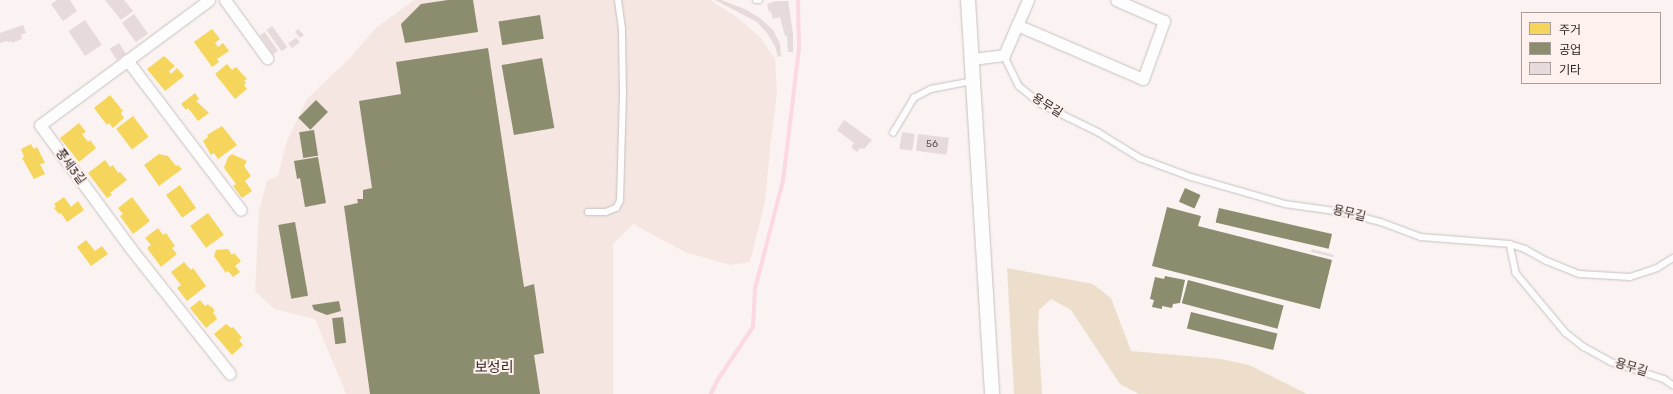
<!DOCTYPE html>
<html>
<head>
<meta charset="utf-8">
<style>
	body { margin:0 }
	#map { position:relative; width:1673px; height:394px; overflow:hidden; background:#faf3f2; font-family:Rubik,"Noto Sans KR",sans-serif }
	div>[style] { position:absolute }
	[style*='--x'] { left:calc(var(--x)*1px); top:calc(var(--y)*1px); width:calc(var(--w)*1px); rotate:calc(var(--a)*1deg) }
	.built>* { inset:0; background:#f5e6e2 }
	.green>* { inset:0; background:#eddecc }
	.homes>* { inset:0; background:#f6d55c; transform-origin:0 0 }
	.industry>* { inset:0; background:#8c8c6e; transform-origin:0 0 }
	.stream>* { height:3.5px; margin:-1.75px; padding:0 1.75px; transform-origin:1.75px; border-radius:1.75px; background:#fcd8e3 }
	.building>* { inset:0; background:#e7dada; transform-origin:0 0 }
	.roads { filter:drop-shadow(0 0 1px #c6c1c0) drop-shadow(0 0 1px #c6c1c0) }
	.service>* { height:5.5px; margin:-2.75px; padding:0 2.75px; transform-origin:2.75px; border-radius:2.75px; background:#fefdfd }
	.minor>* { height:11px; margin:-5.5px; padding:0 5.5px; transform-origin:5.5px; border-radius:5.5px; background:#fefdfd }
	.tertiary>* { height:14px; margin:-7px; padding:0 7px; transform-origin:7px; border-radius:7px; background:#fefdfd }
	span { translate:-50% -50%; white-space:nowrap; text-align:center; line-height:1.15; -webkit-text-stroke:4px #fef1ee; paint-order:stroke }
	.number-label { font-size:10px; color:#585250 }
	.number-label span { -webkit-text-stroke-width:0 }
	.street-label { font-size:12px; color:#282422 }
	.quarter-label { font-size:14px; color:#322826 }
	.legend { position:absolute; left:1521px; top:12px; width:140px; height:72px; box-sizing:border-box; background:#fef1ee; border:1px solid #a89f9c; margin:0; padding:5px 7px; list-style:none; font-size:12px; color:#282422 }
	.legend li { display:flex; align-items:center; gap:8px; height:20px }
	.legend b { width:20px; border:1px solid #a89f9c }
</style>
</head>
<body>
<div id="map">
	<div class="built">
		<i style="clip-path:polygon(414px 0,710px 0,737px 17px,760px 37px,775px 59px,777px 93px,770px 148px,765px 202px,750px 262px,730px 265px,685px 252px,633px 224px,613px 244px,613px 394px,346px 394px,315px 319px,274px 309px,255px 291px,259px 211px,267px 181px,278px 176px,287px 141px,307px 99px,350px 58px,376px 28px)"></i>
	</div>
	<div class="green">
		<i style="clip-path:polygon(1007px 268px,1093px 284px,1111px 298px,1131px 351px,1221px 359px,1249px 365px,1307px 394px,1139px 394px,1120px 384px,1071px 310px,1051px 299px,1039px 310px,1038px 327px,1042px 394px,1014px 394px)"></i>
	</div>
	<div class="homes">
		<i style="clip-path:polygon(212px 29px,220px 39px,215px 43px,218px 47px,223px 43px,229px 51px,217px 59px,219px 62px,212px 67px,194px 42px)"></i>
		<i style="clip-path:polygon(164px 56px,175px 66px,169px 71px,171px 74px,177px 68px,184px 76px,165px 91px,147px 69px)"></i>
		<i style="clip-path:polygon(227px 64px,232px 70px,236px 67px,247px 79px,244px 81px,246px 83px,244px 85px,247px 89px,235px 99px,215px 74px)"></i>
		<i style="clip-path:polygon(195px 93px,199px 99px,196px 101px,209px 113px,198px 121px,188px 108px,186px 110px,181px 104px)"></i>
		<i style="clip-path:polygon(110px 95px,123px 111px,121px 113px,124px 118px,113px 128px,109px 123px,107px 125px,94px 108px)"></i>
		<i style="left:133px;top:116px;width:26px;height:21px;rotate:53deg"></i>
		<i style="clip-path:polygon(79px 123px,86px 132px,82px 134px,88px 142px,90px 140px,96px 148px,79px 162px,60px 138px)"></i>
		<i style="clip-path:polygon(222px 126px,237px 145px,218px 159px,214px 153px,211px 155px,203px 141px,208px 137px,207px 135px)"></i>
		<i style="clip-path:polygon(31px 144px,34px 149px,37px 147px,45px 163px,40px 164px,45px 174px,34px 179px,22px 158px,24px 157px,21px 149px)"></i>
		<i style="clip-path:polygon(159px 154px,168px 156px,176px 166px,178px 165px,182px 169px,159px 186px,144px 165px)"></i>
		<i style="clip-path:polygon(232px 154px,247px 161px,244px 166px,251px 176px,245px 181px,252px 191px,242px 198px,233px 186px,236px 184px,224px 168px,228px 157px)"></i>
		<i style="clip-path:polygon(105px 160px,110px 167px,113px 165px,118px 173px,120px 172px,127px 180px,110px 193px,112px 195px,107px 198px,88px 173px)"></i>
		<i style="left:180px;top:185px;width:28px;height:17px;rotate:55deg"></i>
		<i style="clip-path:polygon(64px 197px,71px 207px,78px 201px,84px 210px,67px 222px,61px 213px,59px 214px,54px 208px,56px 207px,54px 204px)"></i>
		<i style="clip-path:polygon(132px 197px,150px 221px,133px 234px,120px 216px,123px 214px,118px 208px)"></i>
		<i style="left:208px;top:213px;width:27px;height:22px;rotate:54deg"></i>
		<i style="clip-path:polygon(158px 228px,163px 235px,166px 233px,175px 246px,172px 248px,177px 254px,161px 267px,147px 248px,151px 245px,145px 238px)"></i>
		<i style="clip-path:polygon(86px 240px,95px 251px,102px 246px,108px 254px,91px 266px,77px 247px)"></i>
		<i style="clip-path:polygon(228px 249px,232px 255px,234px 253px,241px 261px,235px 266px,240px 272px,233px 277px,228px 271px,226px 273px,214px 256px,216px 250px)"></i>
		<i style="clip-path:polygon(184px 262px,191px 270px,193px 268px,206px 286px,187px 301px,177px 288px,181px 285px,171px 272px)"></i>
		<i style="clip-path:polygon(200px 300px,205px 306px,208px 304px,210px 307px,211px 306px,215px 311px,213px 312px,217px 319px,206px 328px,190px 308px)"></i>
		<i style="clip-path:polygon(226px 324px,231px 328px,233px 327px,242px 338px,239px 340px,243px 345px,232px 355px,214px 334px)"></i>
	</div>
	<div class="industry">
		<i style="clip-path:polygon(448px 0,473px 0,478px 32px,405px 43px,401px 24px,421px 4px)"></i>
		<i style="left:540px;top:15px;width:24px;height:42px;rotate:81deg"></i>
		<i style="clip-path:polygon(488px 48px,524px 287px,534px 284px,544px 353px,534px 355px,540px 394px,370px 394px,344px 206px,358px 203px,357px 199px,363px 199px,363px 190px,372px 188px,359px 101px,401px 94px,396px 62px)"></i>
		<i style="left:542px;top:58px;width:71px;height:41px;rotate:80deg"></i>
		<i style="left:316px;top:100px;width:17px;height:25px;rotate:45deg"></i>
		<i style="left:314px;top:130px;width:26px;height:15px;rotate:81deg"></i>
		<i style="clip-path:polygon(318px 157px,326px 203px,305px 207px,300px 178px,297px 179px,294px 161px)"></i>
		<i style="left:1185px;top:188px;width:17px;height:15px;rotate:24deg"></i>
		<i style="clip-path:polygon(1167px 207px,1201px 216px,1198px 226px,1332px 260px,1320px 309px,1152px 266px)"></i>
		<i style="left:1219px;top:208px;width:116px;height:15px;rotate:13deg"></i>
		<i style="left:295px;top:222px;width:75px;height:17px;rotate:80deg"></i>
		<i style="clip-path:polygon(1165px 276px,1185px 280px,1180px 303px,1173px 304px,1172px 308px,1162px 306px,1162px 309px,1152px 307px,1154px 300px,1150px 299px,1155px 277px,1164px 279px)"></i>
		<i style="left:1188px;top:280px;width:99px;height:24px;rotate:15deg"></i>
		<i style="clip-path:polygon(339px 301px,341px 311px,327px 315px,314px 310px,312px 305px)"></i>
		<i style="left:1191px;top:312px;width:89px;height:17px;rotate:14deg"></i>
		<i style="left:343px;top:317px;width:26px;height:11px;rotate:83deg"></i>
	</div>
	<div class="stream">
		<i style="--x:711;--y:394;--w:14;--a:-65"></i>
		<i style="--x:717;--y:381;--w:65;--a:-56.3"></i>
		<i style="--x:753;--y:327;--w:38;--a:-87"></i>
		<i style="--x:755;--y:289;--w:112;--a:-75.5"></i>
		<i style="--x:783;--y:181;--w:134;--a:-83.1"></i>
		<i style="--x:799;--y:48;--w:48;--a:-91.2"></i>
	</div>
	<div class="building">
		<i style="clip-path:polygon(57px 0,70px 0,77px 11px,63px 21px,51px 4px)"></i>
		<i style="clip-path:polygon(105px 0,124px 0,133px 11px,121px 20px)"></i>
		<i style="clip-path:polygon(715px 0,721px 0,745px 9px,760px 18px,773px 30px,780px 44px,781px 56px,778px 57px,775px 46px,767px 33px,757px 22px)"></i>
		<i style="clip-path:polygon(776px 1px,788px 1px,793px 34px,793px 52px,788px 52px,787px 36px,785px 36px,780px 17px,773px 19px,771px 11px,769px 12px,767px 4px)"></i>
		<i style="left:134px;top:14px;width:24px;height:15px;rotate:54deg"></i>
		<i style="left:85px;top:20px;width:30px;height:20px;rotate:56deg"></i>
		<i style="clip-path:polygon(23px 25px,26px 33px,21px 35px,22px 39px,12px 43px,12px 41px,8px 42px,7px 41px,0 43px,0 33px)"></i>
		<i style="left:272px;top:26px;width:26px;height:7px;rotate:54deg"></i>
		<i style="clip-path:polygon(298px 29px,304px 35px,300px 38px,295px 32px)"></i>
		<i style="left:265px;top:32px;width:23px;height:6px;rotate:56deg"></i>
		<i style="clip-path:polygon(296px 38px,300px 42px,292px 48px,288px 43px)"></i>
		<i style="left:119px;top:43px;width:13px;height:11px;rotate:58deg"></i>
		<i style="clip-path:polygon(844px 120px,872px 140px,864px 149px,860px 148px,857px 152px,851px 147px,854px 143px,837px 130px)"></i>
		<i style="left:902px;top:132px;width:13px;height:17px;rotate:9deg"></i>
		<i style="left:918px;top:134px;width:31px;height:17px;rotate:7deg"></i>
		<i style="clip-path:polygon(1312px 249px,1334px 255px,1333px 257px,1311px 252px)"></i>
	</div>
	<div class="roads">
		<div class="service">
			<i style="--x:756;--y:0;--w:3;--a:0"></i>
			<i style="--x:1004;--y:55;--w:34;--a:64"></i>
			<i style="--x:1019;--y:86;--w:28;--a:39"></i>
			<i style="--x:1041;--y:104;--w:64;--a:26.2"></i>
			<i style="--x:1098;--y:132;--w:49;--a:31.8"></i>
			<i style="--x:1140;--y:158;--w:54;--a:20.4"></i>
			<i style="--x:1191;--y:177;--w:98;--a:16"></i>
			<i style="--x:1285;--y:204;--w:59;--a:7.9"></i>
			<i style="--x:1343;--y:212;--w:39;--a:15"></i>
			<i style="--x:1381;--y:222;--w:43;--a:20.6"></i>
			<i style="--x:1421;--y:237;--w:89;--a:4.5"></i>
			<i style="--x:1510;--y:244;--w:30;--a:78"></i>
			<i style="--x:1516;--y:273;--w:78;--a:50.2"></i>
			<i style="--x:1566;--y:333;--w:23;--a:38"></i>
			<i style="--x:1584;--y:347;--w:31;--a:29"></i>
			<i style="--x:1611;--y:362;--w:56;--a:17.8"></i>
			<i style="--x:1664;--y:379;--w:11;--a:34"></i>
			<i style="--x:893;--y:133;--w:41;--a:-59"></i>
			<i style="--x:914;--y:98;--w:19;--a:-28"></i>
			<i style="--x:931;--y:89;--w:43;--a:-10.8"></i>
			<i style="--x:588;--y:212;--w:18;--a:0"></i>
			<i style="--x:606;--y:212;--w:11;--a:-22"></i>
			<i style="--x:616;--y:208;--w:8;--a:-60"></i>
			<i style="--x:620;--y:201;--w:105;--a:-88.4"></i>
			<i style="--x:623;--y:96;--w:67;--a:-90.9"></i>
			<i style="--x:622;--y:29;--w:29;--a:-98"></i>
			<i style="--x:1510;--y:244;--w:16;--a:18"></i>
			<i style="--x:1525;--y:249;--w:25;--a:29"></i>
			<i style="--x:1547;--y:261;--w:35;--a:22"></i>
			<i style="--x:1580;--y:274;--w:50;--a:3.4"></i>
			<i style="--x:1630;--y:277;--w:28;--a:-18"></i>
			<i style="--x:1657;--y:268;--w:19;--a:-32"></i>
		</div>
		<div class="minor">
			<i style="--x:209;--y:0;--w:210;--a:143.5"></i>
			<i style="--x:40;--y:125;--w:154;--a:53.7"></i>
			<i style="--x:131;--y:249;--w:159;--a:51.6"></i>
			<i style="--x:225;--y:0;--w:72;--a:54.1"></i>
			<i style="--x:1017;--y:25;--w:137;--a:23.2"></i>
			<i style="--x:1143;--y:79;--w:62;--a:-70.1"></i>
			<i style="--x:1164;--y:21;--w:52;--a:-156.4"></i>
			<i style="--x:972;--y:59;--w:32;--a:-7"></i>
			<i style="--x:1004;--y:55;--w:60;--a:-66.4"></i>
			<i style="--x:127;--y:60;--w:188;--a:52.8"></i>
		</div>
		<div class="tertiary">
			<i style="--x:968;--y:0;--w:395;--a:86.5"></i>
		</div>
	</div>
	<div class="number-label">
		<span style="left:932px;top:145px">56</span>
	</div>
	<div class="street-label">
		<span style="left:1047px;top:106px;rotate:32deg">용무길</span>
		<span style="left:70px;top:167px;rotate:53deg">풍세3길</span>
		<span style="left:1349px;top:214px;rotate:13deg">용무길</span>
		<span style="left:1631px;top:368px;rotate:17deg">용무길</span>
	</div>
	<div class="quarter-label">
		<span style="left:494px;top:368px">보성리</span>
	</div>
	<ul class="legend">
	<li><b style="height:11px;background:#f6d55c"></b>주거</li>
	<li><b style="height:11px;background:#8c8c6e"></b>공업</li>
	<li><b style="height:11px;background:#e7dada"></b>기타</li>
	</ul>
</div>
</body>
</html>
